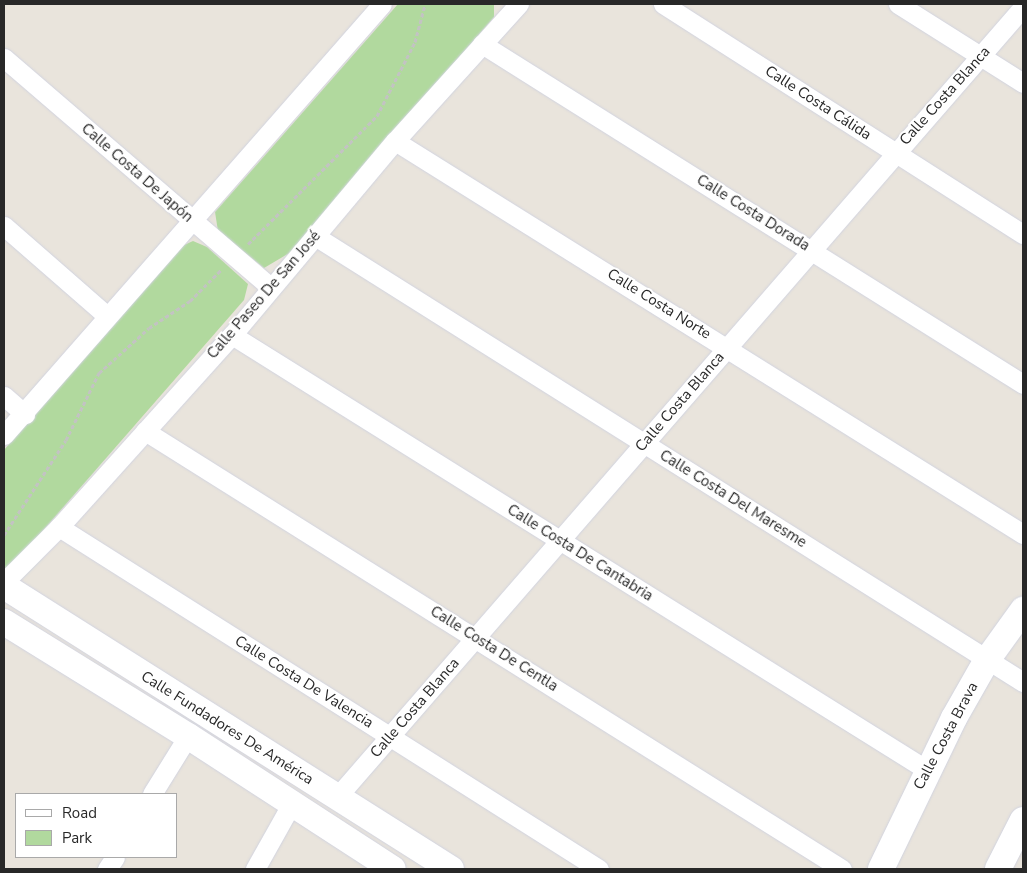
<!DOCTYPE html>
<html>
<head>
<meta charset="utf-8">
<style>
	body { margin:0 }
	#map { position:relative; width:1027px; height:873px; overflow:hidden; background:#e9e4dc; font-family:"Nunito Sans",sans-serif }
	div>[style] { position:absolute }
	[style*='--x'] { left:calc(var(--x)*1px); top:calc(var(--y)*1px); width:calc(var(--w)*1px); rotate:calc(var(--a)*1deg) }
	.green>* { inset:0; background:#b1d99e }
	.path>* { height:3px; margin-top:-1.5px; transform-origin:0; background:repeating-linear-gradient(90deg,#c3c3c3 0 4px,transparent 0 6.5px) }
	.roads { filter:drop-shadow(0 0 1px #d1d3df) drop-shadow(0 0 1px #d1d3df) }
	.street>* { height:19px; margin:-9.5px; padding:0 9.5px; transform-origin:9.5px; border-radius:9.5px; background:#fff }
	.secondary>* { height:26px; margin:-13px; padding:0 13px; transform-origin:13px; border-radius:13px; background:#fff }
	span { translate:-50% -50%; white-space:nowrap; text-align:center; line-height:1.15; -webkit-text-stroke:4px #fff; paint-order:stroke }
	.street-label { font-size:15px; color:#282828 }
	.frame { position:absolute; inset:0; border:5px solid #282828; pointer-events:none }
	.legend { position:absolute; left:15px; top:793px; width:162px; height:65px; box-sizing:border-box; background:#fff; border:1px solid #a9a9a9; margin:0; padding:6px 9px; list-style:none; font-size:15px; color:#282828 }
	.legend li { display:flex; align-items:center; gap:10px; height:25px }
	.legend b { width:25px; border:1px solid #a9a9a9 }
</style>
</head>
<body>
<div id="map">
	<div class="green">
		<i style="clip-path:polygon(398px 4px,494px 4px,494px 17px,291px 252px,264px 268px,218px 231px,215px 212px)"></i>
		<i style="clip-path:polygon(193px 241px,207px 247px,248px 284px,244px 300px,12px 566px,4px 572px,4px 450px,180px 247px)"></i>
	</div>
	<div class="path">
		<i style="--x:248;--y:244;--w:182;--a:-44.8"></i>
		<i style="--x:377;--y:116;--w:83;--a:-62.8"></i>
		<i style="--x:415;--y:42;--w:39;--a:-75"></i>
		<i style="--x:4;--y:535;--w:113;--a:-56.9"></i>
		<i style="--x:66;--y:440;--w:75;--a:-63.8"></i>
		<i style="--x:99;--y:373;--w:67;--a:-42"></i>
		<i style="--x:149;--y:328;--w:49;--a:-33.4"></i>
		<i style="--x:190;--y:301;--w:45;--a:-45"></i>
	</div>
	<div class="roads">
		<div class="street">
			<i style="--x:663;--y:4;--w:427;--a:32.6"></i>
			<i style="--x:898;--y:4;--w:148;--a:32.3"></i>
			<i style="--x:482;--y:44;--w:639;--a:32.15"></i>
			<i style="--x:4;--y:58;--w:352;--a:40.7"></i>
			<i style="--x:395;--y:141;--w:741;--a:32.04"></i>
			<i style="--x:4;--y:226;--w:137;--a:41.1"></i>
			<i style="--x:315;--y:236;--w:837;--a:32.21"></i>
			<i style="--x:232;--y:335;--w:820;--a:32.04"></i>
			<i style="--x:4;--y:396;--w:28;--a:41"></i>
			<i style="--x:145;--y:431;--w:823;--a:32.15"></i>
			<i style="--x:4;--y:435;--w:573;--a:-48.75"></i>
			<i style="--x:59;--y:527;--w:639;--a:32.35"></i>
			<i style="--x:4;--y:582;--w:78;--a:-45"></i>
			<i style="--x:59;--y:527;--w:258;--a:-48"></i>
			<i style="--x:232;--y:335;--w:253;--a:-50"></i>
			<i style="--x:395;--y:141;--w:185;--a:-47.9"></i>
			<i style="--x:152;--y:794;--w:68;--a:-58.2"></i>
			<i style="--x:337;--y:797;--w:1046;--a:-49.03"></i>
			<i style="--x:107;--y:869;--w:14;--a:-56"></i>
			<i style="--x:255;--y:869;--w:76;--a:-60.7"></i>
		</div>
		<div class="secondary">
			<i style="--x:4;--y:586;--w:529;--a:32.34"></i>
			<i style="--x:4;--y:622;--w:216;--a:31.8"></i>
			<i style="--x:188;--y:736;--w:244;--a:33"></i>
			<i style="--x:881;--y:869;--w:168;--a:-64.2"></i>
			<i style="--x:954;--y:718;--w:67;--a:-60.4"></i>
			<i style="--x:987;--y:660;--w:62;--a:-54.2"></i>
			<i style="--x:998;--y:869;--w:55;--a:-63"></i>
		</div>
	</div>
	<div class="street-label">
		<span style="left:945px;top:96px;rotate:-48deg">Calle Costa Blanca</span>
		<span style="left:818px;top:103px;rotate:33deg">Calle Costa Cálida</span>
		<span style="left:137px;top:173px;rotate:41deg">Calle Costa De Japón</span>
		<span style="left:753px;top:213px;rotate:32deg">Calle Costa Dorada</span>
		<span style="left:264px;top:295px;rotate:-49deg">Calle Paseo De San José</span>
		<span style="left:659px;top:304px;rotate:32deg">Calle Costa Norte</span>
		<span style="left:680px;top:402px;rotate:-49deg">Calle Costa Blanca</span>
		<span style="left:733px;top:499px;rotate:32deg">Calle Costa Del Maresme</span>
		<span style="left:580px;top:553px;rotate:32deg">Calle Costa De Cantabria</span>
		<span style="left:494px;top:649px;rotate:32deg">Calle Costa De Centla</span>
		<span style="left:304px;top:682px;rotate:32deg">Calle Costa De Valencia</span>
		<span style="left:415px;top:708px;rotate:-49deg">Calle Costa Blanca</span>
		<span style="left:227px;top:728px;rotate:32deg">Calle Fundadores De América</span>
		<span style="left:946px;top:736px;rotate:-62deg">Calle Costa Brava</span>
	</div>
	<div class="frame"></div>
	<ul class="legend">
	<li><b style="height:6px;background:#fff"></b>Road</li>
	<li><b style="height:14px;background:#b1d99e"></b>Park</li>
	</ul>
</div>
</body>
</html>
